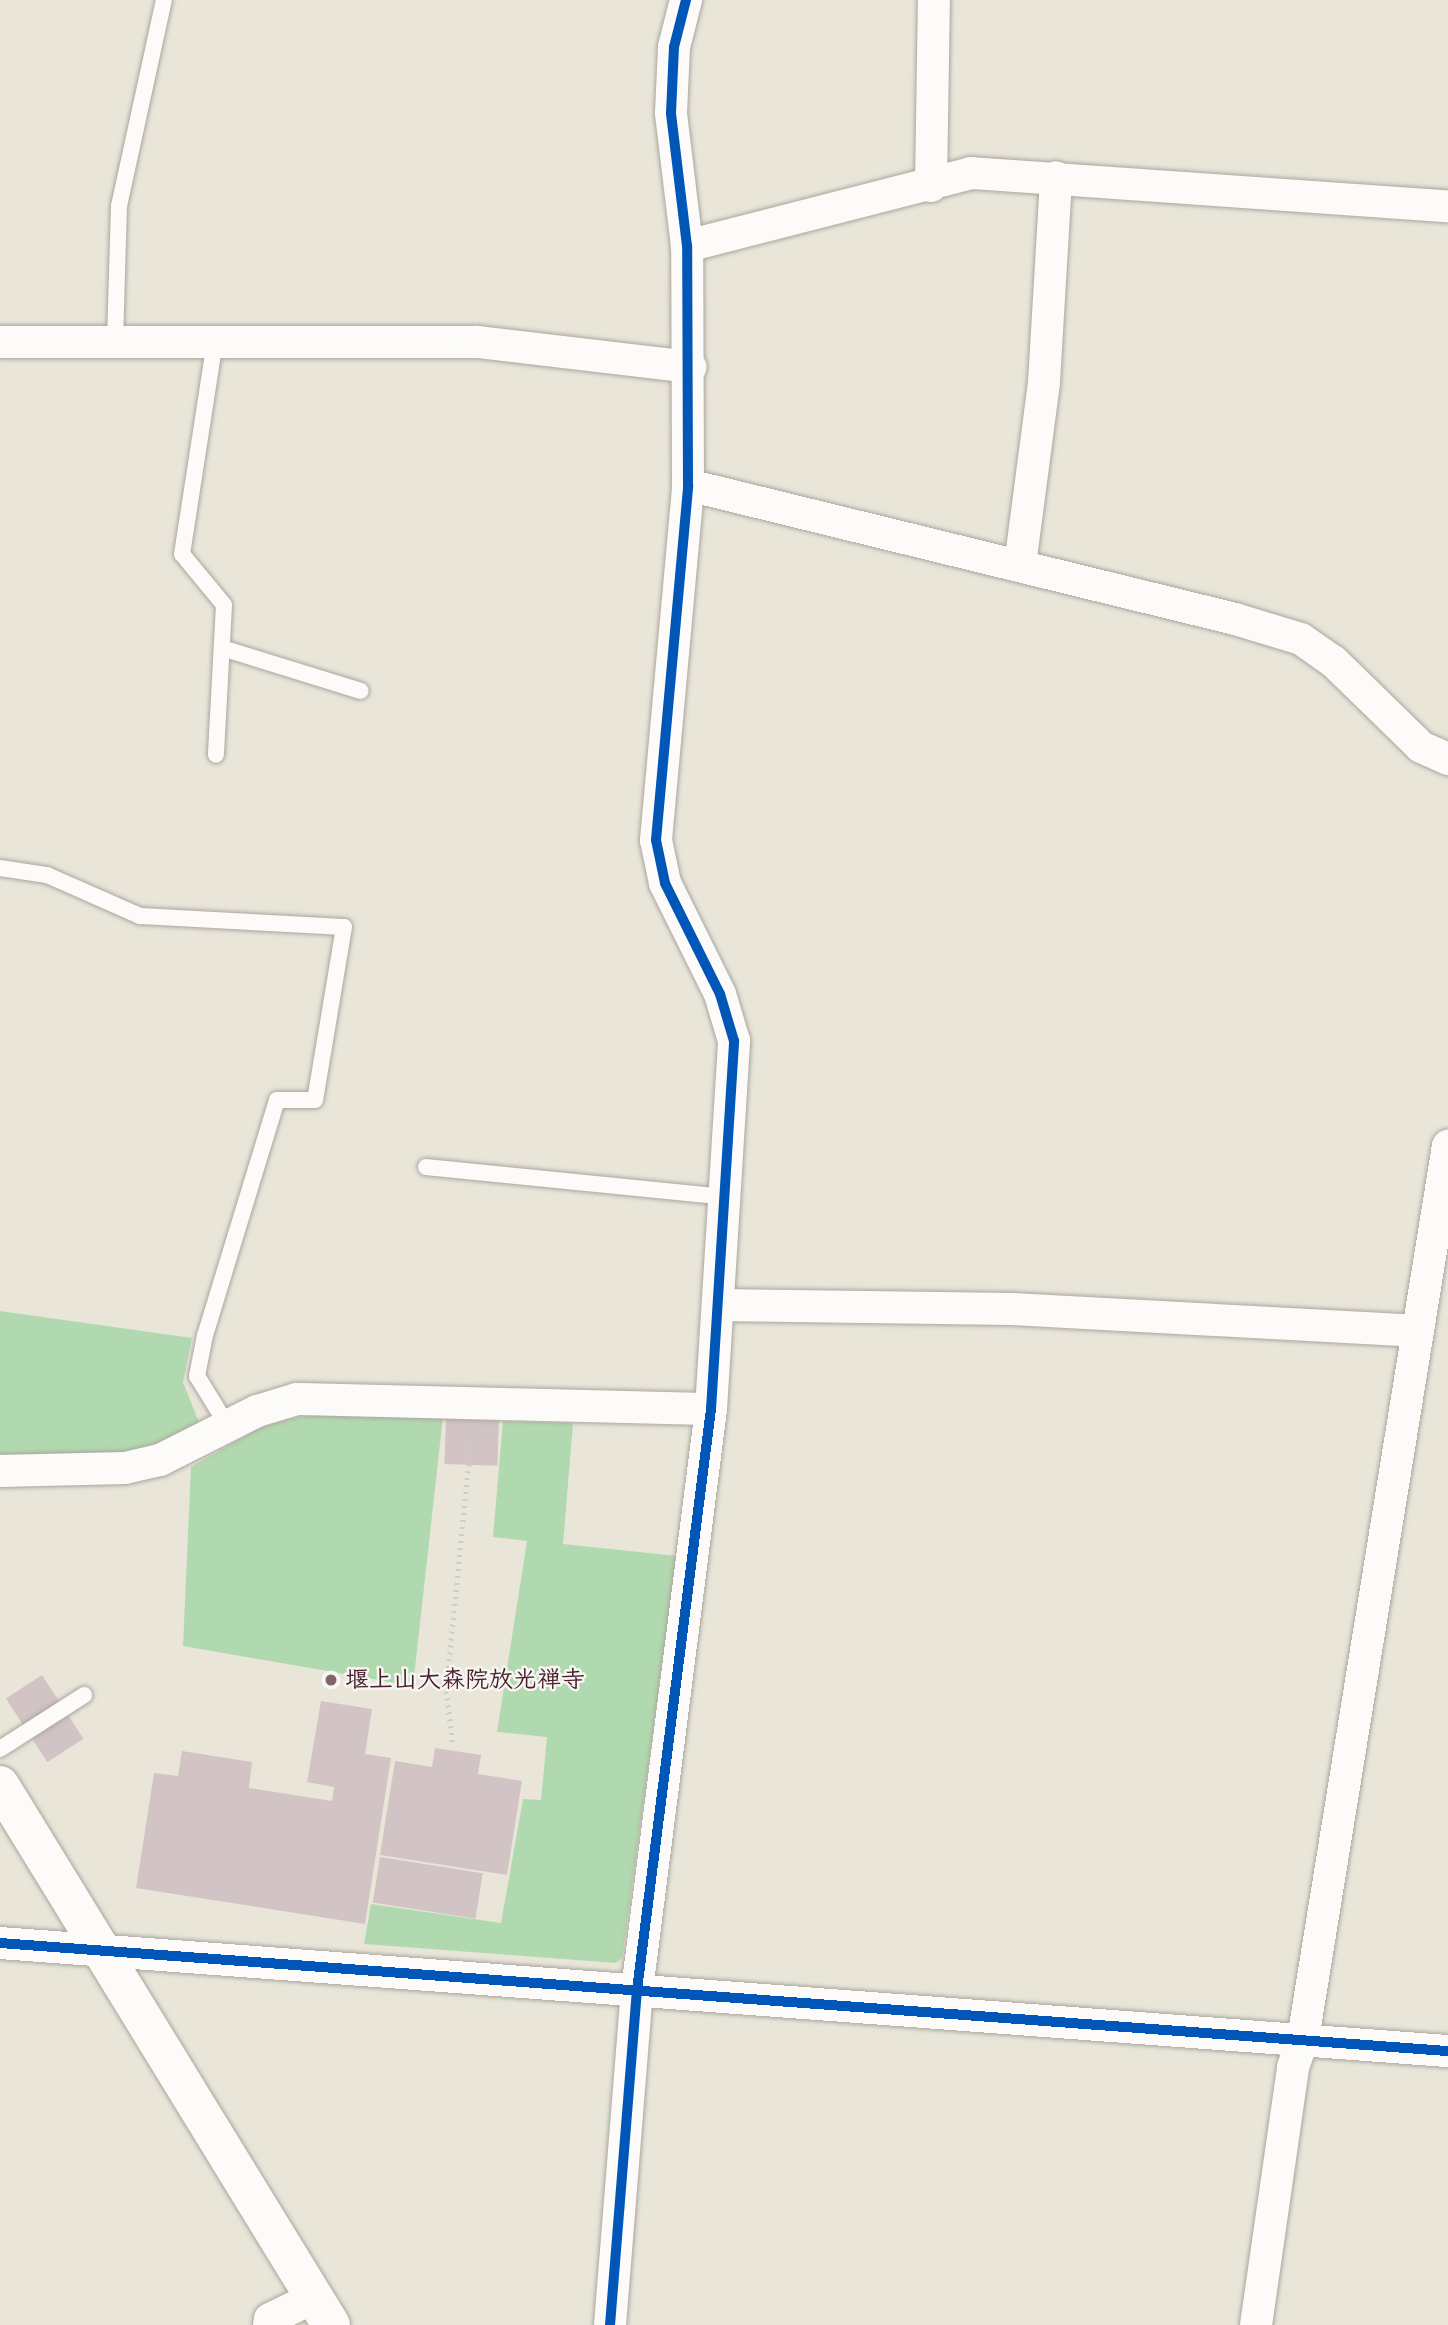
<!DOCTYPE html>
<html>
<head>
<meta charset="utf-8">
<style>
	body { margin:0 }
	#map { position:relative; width:1448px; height:2325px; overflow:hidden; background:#e9e6d9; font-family:"Balsamiq Sans","Klee One",sans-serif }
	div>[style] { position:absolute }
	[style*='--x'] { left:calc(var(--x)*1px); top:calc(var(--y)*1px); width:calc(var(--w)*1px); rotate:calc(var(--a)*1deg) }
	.green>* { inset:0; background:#b1d9af }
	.building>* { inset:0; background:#d2c4c4; transform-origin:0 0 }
	.path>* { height:4.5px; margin-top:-2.25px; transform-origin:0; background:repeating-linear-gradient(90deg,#cfcbc9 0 2px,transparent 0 7px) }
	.roads { filter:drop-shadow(0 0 2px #aca59f) drop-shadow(0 0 2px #aca59f) }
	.service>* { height:16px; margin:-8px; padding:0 8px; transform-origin:8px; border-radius:8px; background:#fcfbf9 }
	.minor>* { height:32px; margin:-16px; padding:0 16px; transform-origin:16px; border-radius:16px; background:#fcfbf9 }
	.tertiary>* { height:38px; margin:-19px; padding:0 19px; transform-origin:19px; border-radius:19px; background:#fcfbf9 }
	.cycleway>* { height:10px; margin:-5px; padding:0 5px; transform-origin:5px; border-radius:5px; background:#0057b8 }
	.dots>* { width:19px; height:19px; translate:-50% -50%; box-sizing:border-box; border:4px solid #f6f6f2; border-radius:50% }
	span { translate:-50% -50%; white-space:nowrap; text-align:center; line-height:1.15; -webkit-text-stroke:5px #f6f6f2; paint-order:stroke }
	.poi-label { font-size:24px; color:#4a1f2b; font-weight:700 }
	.left { translate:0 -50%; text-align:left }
</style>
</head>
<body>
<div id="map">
	<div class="green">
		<i style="clip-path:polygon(0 1311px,192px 1338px,183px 1382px,200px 1425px,162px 1445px,124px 1456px,0 1454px)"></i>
		<i style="clip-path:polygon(339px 1413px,443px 1417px,413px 1686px,183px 1646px,191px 1467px,259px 1428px,298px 1417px)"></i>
		<i style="clip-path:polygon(503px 1421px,573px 1423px,563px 1544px,677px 1556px,622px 1958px,616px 1963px,364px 1944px,371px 1904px,501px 1923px,523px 1799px,541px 1800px,547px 1737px,497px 1732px,527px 1541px,493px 1537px)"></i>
	</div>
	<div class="building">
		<i style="left:446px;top:1419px;width:53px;height:45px;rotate:2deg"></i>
		<i style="left:42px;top:1675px;width:76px;height:43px;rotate:57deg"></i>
		<i style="clip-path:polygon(321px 1701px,372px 1709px,365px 1754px,391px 1758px,365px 1924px,136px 1888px,154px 1773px,178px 1776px,182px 1751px,252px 1762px,249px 1788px,332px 1801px,334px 1787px,307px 1782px)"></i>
		<i style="clip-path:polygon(435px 1748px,481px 1755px,478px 1774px,522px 1781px,507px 1875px,380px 1855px,395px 1761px,432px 1767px)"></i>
		<i style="left:380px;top:1857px;width:104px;height:46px;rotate:9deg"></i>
	</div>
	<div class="path">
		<i style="--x:452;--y:1742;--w:53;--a:-96.5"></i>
		<i style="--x:446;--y:1689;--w:251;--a:-84.3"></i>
	</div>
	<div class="roads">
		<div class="service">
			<i style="--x:115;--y:341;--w:135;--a:-88.3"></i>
			<i style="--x:119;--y:206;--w:211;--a:-77.7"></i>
			<i style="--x:215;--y:341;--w:216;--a:98.8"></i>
			<i style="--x:182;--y:554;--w:66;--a:50.5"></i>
			<i style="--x:224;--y:605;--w:150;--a:93.1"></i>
			<i style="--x:222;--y:648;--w:145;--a:17.2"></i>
			<i style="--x:0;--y:868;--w:48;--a:8.5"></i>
			<i style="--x:47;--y:875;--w:102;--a:23.8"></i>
			<i style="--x:140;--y:916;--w:204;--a:3.1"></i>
			<i style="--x:344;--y:927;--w:175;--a:99.5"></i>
			<i style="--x:315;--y:1100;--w:38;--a:180"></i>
			<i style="--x:277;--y:1100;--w:246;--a:107"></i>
			<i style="--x:205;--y:1335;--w:42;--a:101"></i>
			<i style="--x:197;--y:1376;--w:57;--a:58.5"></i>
			<i style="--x:426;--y:1167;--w:300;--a:5.7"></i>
			<i style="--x:0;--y:1749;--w:100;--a:-32.7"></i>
		</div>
		<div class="minor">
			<i style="--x:931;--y:186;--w:186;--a:-89.1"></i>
			<i style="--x:687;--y:246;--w:293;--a:-14.4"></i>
			<i style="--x:971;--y:173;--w:478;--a:4"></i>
			<i style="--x:0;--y:342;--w:478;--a:0"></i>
			<i style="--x:478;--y:342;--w:214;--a:6.7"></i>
			<i style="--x:688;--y:485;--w:563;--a:13.76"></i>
			<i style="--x:1235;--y:619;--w:69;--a:16.9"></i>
			<i style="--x:1301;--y:639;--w:39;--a:35"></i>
			<i style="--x:1333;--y:661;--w:123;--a:44.3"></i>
			<i style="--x:1421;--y:747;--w:30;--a:24"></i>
			<i style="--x:1020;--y:565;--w:185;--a:-82.5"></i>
			<i style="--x:1044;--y:382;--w:205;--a:-86.6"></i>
			<i style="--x:718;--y:1305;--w:294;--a:0.8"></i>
			<i style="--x:1012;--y:1309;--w:404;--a:3.1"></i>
			<i style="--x:0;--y:1471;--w:125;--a:-1.4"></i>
			<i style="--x:125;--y:1468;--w:36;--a:-13"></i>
			<i style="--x:160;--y:1460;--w:109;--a:-26.8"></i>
			<i style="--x:257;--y:1411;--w:42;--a:-16.7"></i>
			<i style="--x:297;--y:1399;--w:414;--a:1.4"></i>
			<i style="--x:0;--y:1943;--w:1452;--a:4.27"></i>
			<i style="--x:269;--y:2325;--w:6;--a:-81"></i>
			<i style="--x:270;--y:2319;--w:50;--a:-26.1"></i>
			<i style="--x:610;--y:2325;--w:336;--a:-85.4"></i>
			<i style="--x:637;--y:1990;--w:586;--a:-82.74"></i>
			<i style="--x:711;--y:1409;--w:369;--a:-86.4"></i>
			<i style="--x:734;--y:1041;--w:49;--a:-106.6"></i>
			<i style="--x:720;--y:994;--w:124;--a:-116.4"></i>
			<i style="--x:665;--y:883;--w:44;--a:-101.8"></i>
			<i style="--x:656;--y:840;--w:356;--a:-84.8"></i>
			<i style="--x:688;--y:485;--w:239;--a:-90.2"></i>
			<i style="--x:687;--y:246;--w:134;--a:-96.9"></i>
			<i style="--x:671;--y:113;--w:66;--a:-87.4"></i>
			<i style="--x:674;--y:47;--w:49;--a:-75.7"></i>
			<i style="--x:1256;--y:2325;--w:261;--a:-81.8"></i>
			<i style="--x:1293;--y:2067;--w:30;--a:-70"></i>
			<i style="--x:1303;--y:2039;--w:905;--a:-80.78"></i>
		</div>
		<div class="tertiary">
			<i style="--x:0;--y:1785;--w:633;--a:58.49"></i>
		</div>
	</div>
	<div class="cycleway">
		<i style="--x:0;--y:1943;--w:1452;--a:4.27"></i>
		<i style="--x:610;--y:2325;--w:336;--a:-85.4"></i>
		<i style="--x:637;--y:1990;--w:586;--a:-82.74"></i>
		<i style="--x:711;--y:1409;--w:369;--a:-86.4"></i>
		<i style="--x:734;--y:1041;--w:49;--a:-106.6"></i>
		<i style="--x:720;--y:994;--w:124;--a:-116.4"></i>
		<i style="--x:665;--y:883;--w:44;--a:-101.8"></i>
		<i style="--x:656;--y:840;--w:356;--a:-84.8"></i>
		<i style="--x:688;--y:485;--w:239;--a:-90.2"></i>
		<i style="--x:687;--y:246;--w:134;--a:-96.9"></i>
		<i style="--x:671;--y:113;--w:66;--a:-87.4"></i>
		<i style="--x:674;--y:47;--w:49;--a:-75.7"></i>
	</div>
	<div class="dots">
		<i style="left:331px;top:1680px;background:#826568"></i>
	</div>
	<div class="poi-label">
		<span class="left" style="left:345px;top:1680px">堰上山大森院放光禅寺</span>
	</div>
</div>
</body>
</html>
